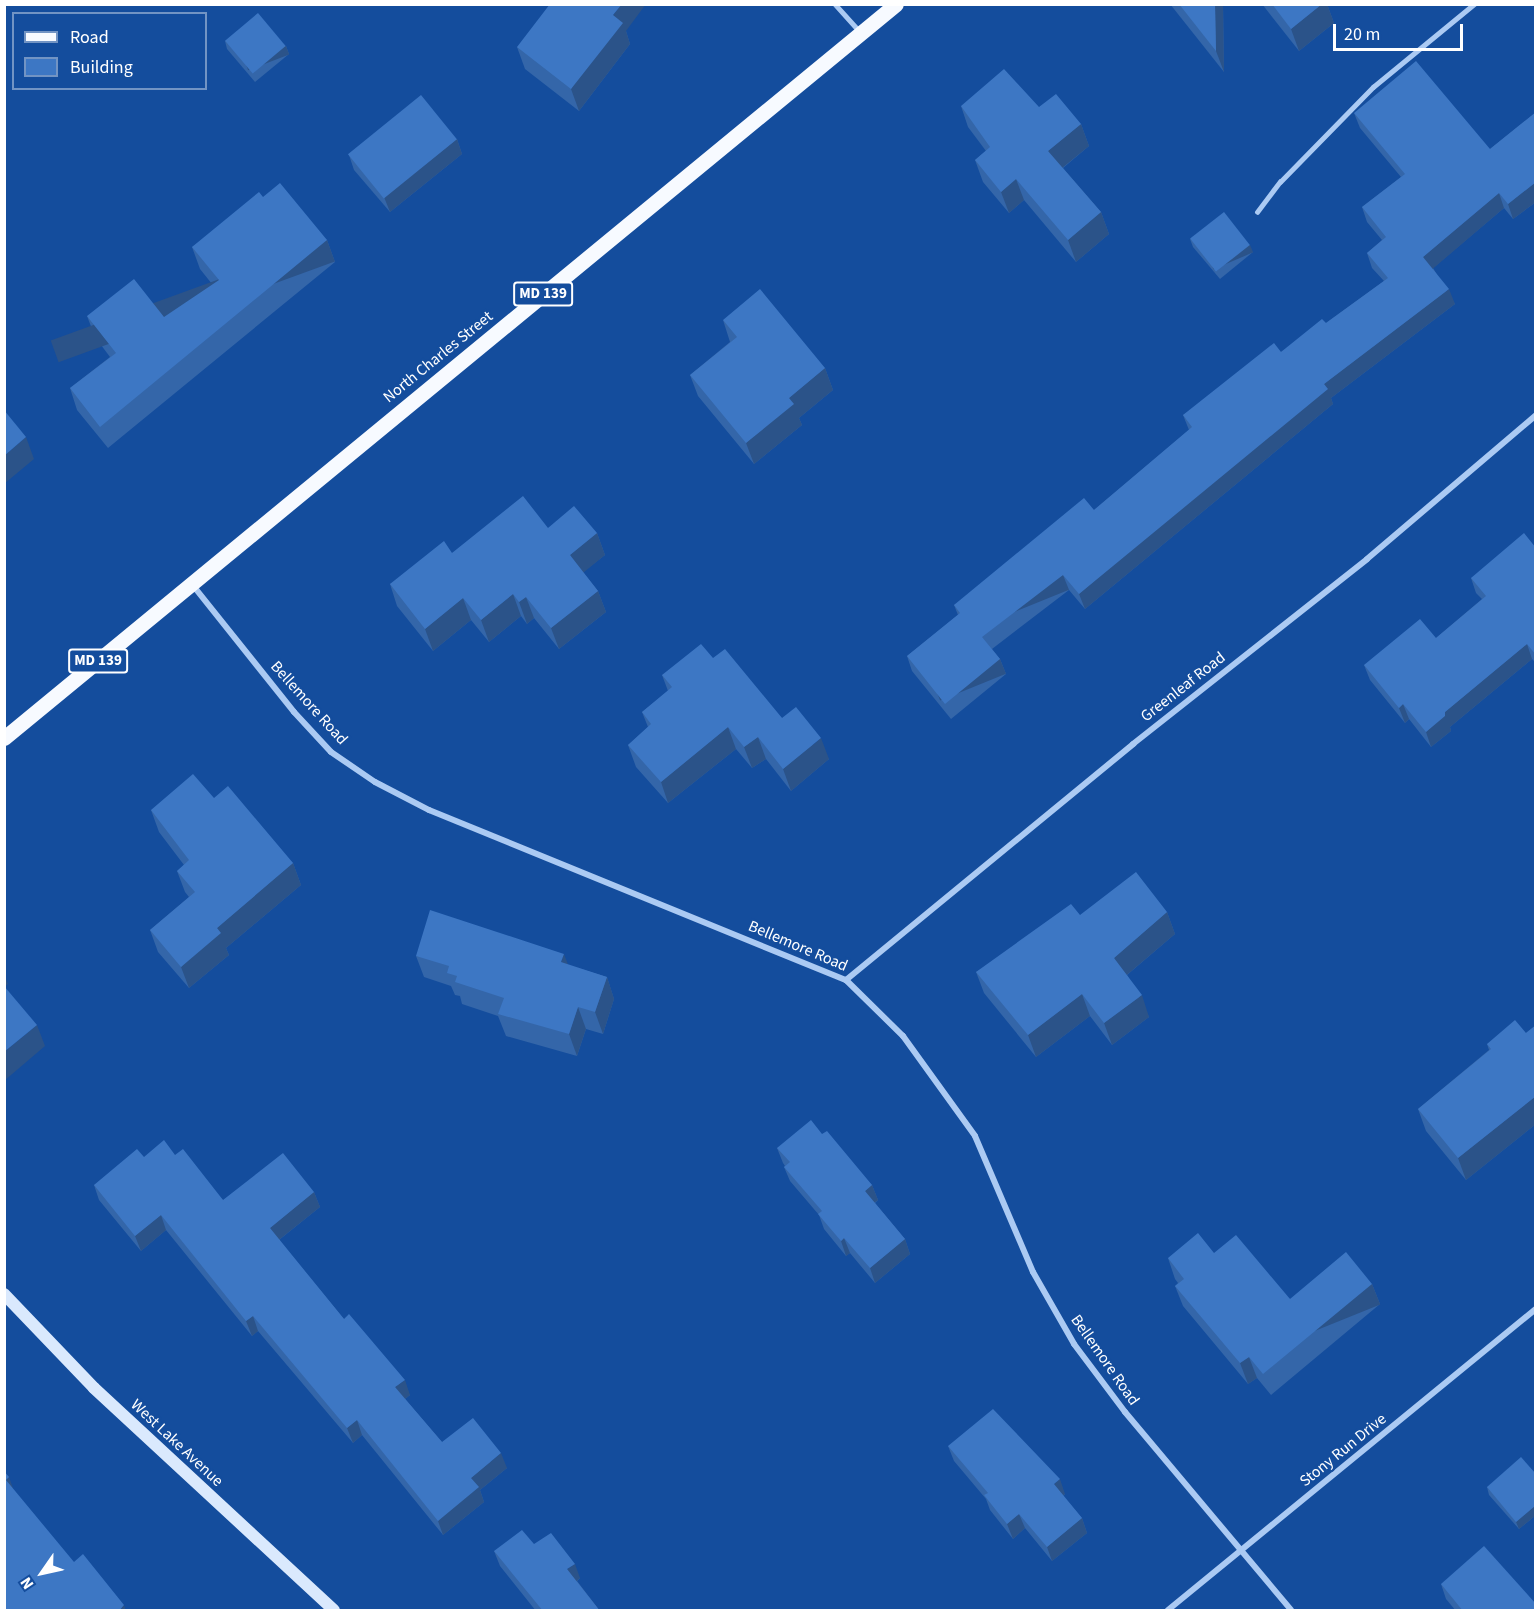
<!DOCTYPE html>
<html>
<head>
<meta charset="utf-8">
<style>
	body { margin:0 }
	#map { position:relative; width:1540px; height:1615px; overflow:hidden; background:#144d9d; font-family:"Source Sans 3",sans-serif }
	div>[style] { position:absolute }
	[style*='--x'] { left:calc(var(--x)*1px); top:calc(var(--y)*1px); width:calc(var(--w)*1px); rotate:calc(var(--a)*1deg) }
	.lane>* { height:4.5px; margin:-2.25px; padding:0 2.25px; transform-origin:2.25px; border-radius:2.25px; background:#abcaf3 }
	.street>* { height:6px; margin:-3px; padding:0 3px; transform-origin:3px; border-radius:3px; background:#abcaf3 }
	.secondary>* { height:12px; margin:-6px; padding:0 6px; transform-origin:6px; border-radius:6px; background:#dae9fd }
	.primary>* { height:15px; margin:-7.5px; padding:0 7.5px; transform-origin:7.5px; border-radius:7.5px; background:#f7faff }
	.wall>* { inset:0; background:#3466a9 }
	.shaded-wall>* { inset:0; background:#2b5389; transform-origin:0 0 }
	.building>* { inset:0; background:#3d77c4; transform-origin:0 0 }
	span { translate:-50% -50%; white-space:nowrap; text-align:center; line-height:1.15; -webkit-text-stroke:4.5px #144d9d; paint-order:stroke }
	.shield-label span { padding:2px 4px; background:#144d9d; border:2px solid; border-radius:4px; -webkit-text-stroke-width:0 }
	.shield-label { font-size:15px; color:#fff; font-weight:700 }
	.street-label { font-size:16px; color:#fff }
	.frame { position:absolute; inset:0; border:6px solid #fff; pointer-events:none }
	.legend { position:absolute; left:12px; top:12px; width:195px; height:78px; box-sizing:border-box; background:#144d9d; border:2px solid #7294c4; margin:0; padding:8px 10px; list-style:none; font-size:18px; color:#fff }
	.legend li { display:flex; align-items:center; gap:12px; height:30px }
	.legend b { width:30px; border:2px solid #7294c4 }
	.north { position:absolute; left:12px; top:1543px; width:60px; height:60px; -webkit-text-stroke:4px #144d9d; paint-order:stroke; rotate:236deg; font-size:16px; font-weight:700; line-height:24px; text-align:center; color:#fff }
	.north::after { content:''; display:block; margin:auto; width:21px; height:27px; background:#fff; clip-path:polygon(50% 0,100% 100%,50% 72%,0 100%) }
	.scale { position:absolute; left:1333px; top:24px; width:130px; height:27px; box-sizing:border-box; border:3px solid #fff; border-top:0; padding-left:8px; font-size:18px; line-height:21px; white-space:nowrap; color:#fff; -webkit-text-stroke:4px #144d9d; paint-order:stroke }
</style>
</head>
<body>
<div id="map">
	<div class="lane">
		<i style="--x:835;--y:4;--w:36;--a:48"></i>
		<i style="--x:1257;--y:212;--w:38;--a:-53"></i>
		<i style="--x:1280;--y:182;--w:133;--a:-45.6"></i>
		<i style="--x:1373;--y:87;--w:131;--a:-39.4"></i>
	</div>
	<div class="street">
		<i style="--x:191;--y:583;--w:165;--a:51.4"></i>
		<i style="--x:294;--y:712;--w:54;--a:47.2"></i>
		<i style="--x:331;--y:752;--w:53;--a:34.3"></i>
		<i style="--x:375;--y:782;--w:61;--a:27.4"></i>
		<i style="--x:429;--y:810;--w:450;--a:22.2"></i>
		<i style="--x:846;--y:980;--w:80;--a:44.5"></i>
		<i style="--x:903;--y:1036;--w:123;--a:54.2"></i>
		<i style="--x:975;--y:1136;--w:148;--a:66.9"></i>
		<i style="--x:1033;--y:1272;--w:83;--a:60.3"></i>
		<i style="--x:1074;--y:1344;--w:85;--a:53.1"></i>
		<i style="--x:1125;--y:1412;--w:258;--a:50"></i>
		<i style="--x:846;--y:980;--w:372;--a:-39.4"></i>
		<i style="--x:1133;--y:744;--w:298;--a:-38.3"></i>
		<i style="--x:1367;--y:559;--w:222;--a:-40.4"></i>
		<i style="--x:1168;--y:1610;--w:475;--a:-39.3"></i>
	</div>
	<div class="secondary">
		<i style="--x:4;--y:1294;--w:130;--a:46.2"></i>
		<i style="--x:94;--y:1388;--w:327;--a:42.8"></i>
	</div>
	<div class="primary">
		<i style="--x:4;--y:738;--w:1155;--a:-39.45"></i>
	</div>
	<div class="wall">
		<i style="clip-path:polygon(1170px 4px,1223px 4px,1224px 72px)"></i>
		<i style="clip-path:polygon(1262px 4px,1327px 4px,1334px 23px,1299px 51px)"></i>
		<i style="clip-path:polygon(626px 31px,630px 44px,579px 111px,525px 69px,517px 47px)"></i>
		<i style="clip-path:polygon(225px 41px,286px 46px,289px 54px,255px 82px,227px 49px)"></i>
		<i style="clip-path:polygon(961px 106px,1039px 107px,1081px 124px,1089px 146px,1063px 168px,1101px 212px,1109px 234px,1076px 262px,1024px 200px,1009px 213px,983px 182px,975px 160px,986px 151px,968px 127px)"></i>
		<i style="clip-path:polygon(1536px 112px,1536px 202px,1513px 219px,1504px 208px,1433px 268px,1455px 304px,1331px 398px,1333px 404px,1085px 609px,1069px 590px,992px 649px,1000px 659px,1006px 674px,951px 719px,912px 671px,907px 656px,958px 615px,954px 605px,1094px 510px,1189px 430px,1183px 415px,1326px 323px,1384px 281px,1372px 268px,1367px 253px,1382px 240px,1367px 222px,1362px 207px,1401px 177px,1360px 128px,1354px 113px,1490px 149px)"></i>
		<i style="clip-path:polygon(457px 139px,462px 154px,390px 212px,354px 170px,349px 155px)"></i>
		<i style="clip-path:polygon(263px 197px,327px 240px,335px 262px,108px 448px,77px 410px,70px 388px,110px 357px,95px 337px,87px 316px,164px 317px,212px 284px,200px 269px,192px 247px)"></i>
		<i style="clip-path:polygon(1190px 239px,1253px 252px,1220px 279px,1193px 247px)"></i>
		<i style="clip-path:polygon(723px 320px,825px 368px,833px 390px,799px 418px,802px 425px,754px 464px,698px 396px,690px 375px,730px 342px)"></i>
		<i style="clip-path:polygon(548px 528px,597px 533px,605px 555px,583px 572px,598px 591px,606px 612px,559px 649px,534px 618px,527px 624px,521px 616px,489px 642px,471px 620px,433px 651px,397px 606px,390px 584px,452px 553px)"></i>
		<i style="clip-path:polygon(1536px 548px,1536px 663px,1532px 659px,1450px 727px,1451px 731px,1431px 747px,1409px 719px,1405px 723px,1370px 680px,1364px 665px,1436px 638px,1482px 599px,1476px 593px,1471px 578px)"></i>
		<i style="clip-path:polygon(713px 658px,782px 718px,829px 759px,791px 791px,766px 759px,752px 768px,736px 749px,668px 803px,636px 767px,628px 745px,648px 727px,642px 712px,668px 691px,662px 675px)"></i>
		<i style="clip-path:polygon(214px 798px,293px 863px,301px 885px,226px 948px,229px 955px,189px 988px,158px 952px,150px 930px,189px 897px,185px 892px,177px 871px,184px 865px,159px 832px,151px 810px)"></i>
		<i style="clip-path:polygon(1167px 912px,1175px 934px,1127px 975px,1149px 1017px,1112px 1045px,1090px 1016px,1036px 1057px,984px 993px,976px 972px,1080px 915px)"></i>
		<i style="clip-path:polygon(416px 956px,568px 965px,607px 977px,614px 999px,603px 1034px,586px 1029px,577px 1056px,506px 1036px,498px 1016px,462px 1004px,460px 996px,455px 995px,451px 986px,424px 977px)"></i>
		<i style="clip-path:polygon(1536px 1025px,1536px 1124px,1466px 1180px,1426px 1131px,1418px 1109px,1489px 1050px,1487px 1044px,1526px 1033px)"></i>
		<i style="clip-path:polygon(822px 1134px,872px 1185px,878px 1200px,875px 1203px,905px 1239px,910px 1254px,875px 1283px,850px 1253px,846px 1256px,824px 1229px,819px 1215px,790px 1181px,784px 1167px,785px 1166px,783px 1163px,777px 1148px)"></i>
		<i style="clip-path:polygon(175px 1155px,223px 1200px,314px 1192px,320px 1207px,279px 1240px,344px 1319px,410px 1395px,405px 1399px,442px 1442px,507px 1468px,480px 1490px,484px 1502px,443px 1535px,362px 1435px,353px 1443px,258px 1331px,252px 1336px,166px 1230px,141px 1251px,99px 1200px,94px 1185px,144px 1157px)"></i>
		<i style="clip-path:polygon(1214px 1253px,1290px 1299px,1372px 1284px,1380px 1304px,1271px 1395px,1257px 1378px,1248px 1384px,1183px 1306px,1175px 1286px,1178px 1283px,1175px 1279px,1168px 1258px)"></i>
		<i style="clip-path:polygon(948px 1446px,1065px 1494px,1063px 1496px,1082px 1518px,1087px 1533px,1052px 1561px,1025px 1528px,1013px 1539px,990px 1510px,986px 1499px,954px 1461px)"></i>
		<i style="clip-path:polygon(1536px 1474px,1536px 1515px,1519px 1529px,1489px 1495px,1487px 1487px)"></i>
		<i style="clip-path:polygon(534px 1544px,580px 1578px,577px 1581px,600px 1611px,536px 1611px,500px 1566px,494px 1551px)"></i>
		<i style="clip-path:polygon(1441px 1584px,1536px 1611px,1456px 1611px,1446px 1599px)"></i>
	</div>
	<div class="shaded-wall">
		<i style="clip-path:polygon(622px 4px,646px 4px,626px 31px,630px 44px,579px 111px,571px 89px,613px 15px)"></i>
		<i style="clip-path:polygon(1215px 4px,1223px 4px,1224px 72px,1216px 51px)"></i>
		<i style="clip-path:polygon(1322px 4px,1327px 4px,1334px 23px,1299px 51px,1291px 29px)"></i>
		<i style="left:286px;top:46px;width:9px;height:44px;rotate:69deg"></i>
		<i style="clip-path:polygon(1081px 124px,1089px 146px,1056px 173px,1048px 151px)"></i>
		<i style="clip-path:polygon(457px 139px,462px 154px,390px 212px,384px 197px)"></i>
		<i style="clip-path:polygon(1016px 179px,1024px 200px,1009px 213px,1001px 192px)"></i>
		<i style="clip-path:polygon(1536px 182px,1536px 202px,1513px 219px,1508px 204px)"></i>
		<i style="clip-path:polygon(1499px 193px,1504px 208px,1429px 272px,1423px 257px)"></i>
		<i style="clip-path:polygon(1101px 212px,1109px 234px,1076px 262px,1068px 240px)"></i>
		<i style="left:327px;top:240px;width:23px;height:294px;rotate:70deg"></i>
		<i style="left:1250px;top:245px;width:8px;height:43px;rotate:67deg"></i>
		<i style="clip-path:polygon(1449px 289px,1455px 304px,1331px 398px,1333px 404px,1085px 609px,1079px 594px,1324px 384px)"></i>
		<i style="clip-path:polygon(825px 368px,833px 390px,799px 418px,802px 425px,754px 464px,746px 443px,789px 398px)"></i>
		<i style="clip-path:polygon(26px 437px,34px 459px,4px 484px,4px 456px)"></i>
		<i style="clip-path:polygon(597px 533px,605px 555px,578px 577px,570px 555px)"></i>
		<i style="left:1063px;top:575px;width:16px;height:102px;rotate:68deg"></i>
		<i style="clip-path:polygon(598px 591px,606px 612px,559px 649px,551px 628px)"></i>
		<i style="clip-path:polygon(513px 594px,521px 616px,489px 642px,481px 620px)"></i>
		<i style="clip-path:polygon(526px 597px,534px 618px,527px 624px,519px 602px)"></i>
		<i style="clip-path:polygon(463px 598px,471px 620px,433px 651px,425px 629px)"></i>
		<i style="clip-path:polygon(1527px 644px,1532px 659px,1450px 727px,1451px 731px,1431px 747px,1426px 732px,1445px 712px)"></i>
		<i style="left:1000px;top:659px;width:16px;height:71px;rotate:68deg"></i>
		<i style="clip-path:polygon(1403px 704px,1409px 719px,1405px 723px,1399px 708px)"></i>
		<i style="clip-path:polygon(728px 727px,736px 749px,668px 803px,661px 782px)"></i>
		<i style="clip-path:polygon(758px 737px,766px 759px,752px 768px,744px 747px)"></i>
		<i style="clip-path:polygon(821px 738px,829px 759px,791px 791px,783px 769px)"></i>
		<i style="clip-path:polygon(293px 863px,301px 885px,226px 948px,229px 955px,189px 988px,181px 967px,217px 928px)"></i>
		<i style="clip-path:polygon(1167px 912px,1175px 934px,1122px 979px,1114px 958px)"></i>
		<i style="clip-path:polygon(564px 954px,572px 975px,561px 962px)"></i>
		<i style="clip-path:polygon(4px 974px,8px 984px,4px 987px)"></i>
		<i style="clip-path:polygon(607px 977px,614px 999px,603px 1034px,595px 1012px)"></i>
		<i style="clip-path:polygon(1082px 994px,1090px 1016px,1036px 1057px,1028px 1035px)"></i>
		<i style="clip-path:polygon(1142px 995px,1149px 1017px,1112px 1045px,1104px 1023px)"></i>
		<i style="clip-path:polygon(578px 1007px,586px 1029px,577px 1056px,569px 1034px)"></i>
		<i style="clip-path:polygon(37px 1025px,45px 1046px,4px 1081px,4px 1052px)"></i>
		<i style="clip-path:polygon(1536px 1096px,1536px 1124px,1466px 1180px,1458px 1158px)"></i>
		<i style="clip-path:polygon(872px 1185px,878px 1200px,870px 1206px,865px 1191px)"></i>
		<i style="clip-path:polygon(314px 1192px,320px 1207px,275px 1243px,270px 1228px)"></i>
		<i style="clip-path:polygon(161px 1215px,166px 1230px,141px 1251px,135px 1236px)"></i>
		<i style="clip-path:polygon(844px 1238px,850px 1253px,846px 1256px,841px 1241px)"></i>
		<i style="clip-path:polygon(905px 1239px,910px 1254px,875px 1283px,870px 1268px)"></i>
		<i style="left:1372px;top:1284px;width:22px;height:141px;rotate:68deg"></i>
		<i style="clip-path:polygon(253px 1316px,258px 1331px,252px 1336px,246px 1321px)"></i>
		<i style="clip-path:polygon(1249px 1357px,1257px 1378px,1248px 1384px,1240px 1363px)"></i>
		<i style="clip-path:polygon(405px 1380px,410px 1395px,401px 1402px,395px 1387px)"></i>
		<i style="clip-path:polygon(357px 1420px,362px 1435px,353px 1443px,347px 1428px)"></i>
		<i style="clip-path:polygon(501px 1453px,507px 1468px,480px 1490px,484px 1502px,443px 1535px,438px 1521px,471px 1478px)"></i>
		<i style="clip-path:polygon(9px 1477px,15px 1494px,6px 1480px)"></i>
		<i style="clip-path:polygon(1060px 1479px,1065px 1494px,1059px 1499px,1054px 1484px)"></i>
		<i style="clip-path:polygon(1536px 1505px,1536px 1515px,1519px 1529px,1516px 1522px)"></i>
		<i style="clip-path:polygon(1019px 1514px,1025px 1528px,1013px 1539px,1007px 1524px)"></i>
		<i style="clip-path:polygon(1082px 1518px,1087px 1533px,1052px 1561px,1047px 1547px)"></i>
		<i style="clip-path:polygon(575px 1564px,580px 1578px,573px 1584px,567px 1569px)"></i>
		<i style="clip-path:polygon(124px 1605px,126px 1611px,119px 1611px)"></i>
	</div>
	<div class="building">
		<i style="clip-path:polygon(550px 4px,622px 4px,613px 15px,623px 23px,571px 89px,517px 47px)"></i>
		<i style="clip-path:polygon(1179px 4px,1215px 4px,1216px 51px)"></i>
		<i style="clip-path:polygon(1272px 4px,1322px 4px,1291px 29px)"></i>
		<i style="left:258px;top:13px;width:43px;height:43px;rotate:50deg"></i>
		<i style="clip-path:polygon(1416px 61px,1490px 149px,1536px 112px,1536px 182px,1508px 204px,1499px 193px,1423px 257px,1449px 289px,1324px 384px,1328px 389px,1079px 594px,1063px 575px,982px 637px,1000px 659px,945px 704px,907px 656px,960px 613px,954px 605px,1084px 498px,1094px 510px,1192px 427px,1183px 415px,1274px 343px,1281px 352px,1322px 319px,1326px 323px,1388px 278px,1367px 253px,1386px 237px,1362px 207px,1405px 174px,1354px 113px)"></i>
		<i style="clip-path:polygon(1004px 69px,1039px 107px,1056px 94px,1081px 124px,1048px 151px,1101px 212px,1068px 240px,1016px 179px,1001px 192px,975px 160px,990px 147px,961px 106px)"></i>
		<i style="left:421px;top:95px;width:57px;height:94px;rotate:51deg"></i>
		<i style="clip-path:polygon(280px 183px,327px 240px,100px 427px,70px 388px,116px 353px,87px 316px,134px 279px,164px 317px,219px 280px,192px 247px,259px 192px,263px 197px)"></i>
		<i style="left:1224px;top:212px;width:42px;height:43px;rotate:52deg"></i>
		<i style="clip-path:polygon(760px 289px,825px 368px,789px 398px,794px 404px,746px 443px,690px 375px,737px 337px,723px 320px)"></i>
		<i style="clip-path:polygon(4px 410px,26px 437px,4px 456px)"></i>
		<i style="clip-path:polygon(523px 496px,548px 528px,574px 506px,597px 533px,570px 555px,598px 591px,551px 628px,526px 597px,519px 602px,513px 594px,481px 620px,463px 598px,425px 629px,390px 584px,444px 541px,452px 553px)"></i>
		<i style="clip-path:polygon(1524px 533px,1536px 548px,1536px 655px,1527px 644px,1445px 712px,1445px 716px,1426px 732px,1403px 704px,1399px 708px,1364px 665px,1420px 619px,1436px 638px,1486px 596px,1471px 578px)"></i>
		<i style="clip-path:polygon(701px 644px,713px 658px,725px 649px,782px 718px,796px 707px,821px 738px,783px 769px,758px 737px,744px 747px,728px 727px,661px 782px,628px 745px,651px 724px,642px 712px,672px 687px,662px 675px)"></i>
		<i style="clip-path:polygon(193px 774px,214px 798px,228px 786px,293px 863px,217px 928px,221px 933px,181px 967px,150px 930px,195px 892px,177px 871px,189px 860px,151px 810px)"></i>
		<i style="clip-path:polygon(1136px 872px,1167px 912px,1114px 958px,1142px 995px,1104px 1023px,1082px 994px,1028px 1035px,976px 972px,1071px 904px,1080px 915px)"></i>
		<i style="clip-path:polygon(430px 910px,564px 954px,561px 962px,607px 977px,595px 1012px,578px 1007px,569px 1034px,498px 1014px,504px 998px,455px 982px,457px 976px,447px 973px,449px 966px,416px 956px)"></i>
		<i style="clip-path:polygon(4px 986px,37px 1025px,4px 1052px)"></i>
		<i style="clip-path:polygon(1515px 1020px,1526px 1033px,1536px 1025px,1536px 1096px,1458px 1158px,1418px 1109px,1491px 1049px,1487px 1044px)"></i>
		<i style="clip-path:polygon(811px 1120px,822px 1134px,827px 1131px,872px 1185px,865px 1191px,905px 1239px,870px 1268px,844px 1238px,841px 1241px,818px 1214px,822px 1211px,784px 1167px,790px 1162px,777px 1148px)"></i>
		<i style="clip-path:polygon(164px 1140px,175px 1155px,183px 1149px,223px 1200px,283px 1153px,314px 1192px,270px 1228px,344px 1319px,349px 1314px,405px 1380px,395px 1387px,442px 1442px,473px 1418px,501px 1453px,471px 1478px,479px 1487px,438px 1521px,357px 1420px,347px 1428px,253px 1316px,246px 1321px,161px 1215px,135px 1236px,94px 1185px,137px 1149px,144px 1157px)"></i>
		<i style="clip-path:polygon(1198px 1233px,1214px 1253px,1236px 1235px,1290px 1299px,1346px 1252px,1372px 1284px,1263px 1374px,1249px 1357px,1240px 1363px,1175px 1286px,1184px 1279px,1168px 1258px)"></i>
		<i style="clip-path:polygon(993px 1409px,1060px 1479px,1054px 1484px,1082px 1518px,1047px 1547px,1019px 1514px,1007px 1524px,984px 1495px,988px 1493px,948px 1446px)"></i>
		<i style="clip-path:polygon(1521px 1457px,1536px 1474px,1536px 1505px,1516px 1522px,1487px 1487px)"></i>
		<i style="clip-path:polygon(4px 1471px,9px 1477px,6px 1480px,74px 1562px,83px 1554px,124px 1605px,119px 1611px,4px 1611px)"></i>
		<i style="clip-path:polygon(522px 1530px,534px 1544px,551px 1533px,575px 1564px,567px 1569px,600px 1611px,543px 1611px,494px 1551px)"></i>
		<i style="clip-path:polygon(1484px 1546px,1536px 1604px,1536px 1611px,1463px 1611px,1441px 1584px)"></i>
	</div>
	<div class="shield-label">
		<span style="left:543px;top:294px">MD 139</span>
		<span style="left:98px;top:661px">MD 139</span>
	</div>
	<div class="street-label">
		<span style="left:438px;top:357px;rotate:-39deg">North Charles Street</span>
		<span style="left:1183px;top:687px;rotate:-38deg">Greenleaf Road</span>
		<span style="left:309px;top:703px;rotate:48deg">Bellemore Road</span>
		<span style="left:798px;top:946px;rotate:23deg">Bellemore Road</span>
		<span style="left:1105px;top:1360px;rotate:55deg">Bellemore Road</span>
		<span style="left:177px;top:1443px;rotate:43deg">West Lake Avenue</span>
		<span style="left:1343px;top:1450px;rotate:-39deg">Stony Run Drive</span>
	</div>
	<div class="frame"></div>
	<ul class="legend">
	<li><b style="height:8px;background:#f7faff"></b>Road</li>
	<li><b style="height:16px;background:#3d77c4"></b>Building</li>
	</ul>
	<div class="north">N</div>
	<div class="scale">20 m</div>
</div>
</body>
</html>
